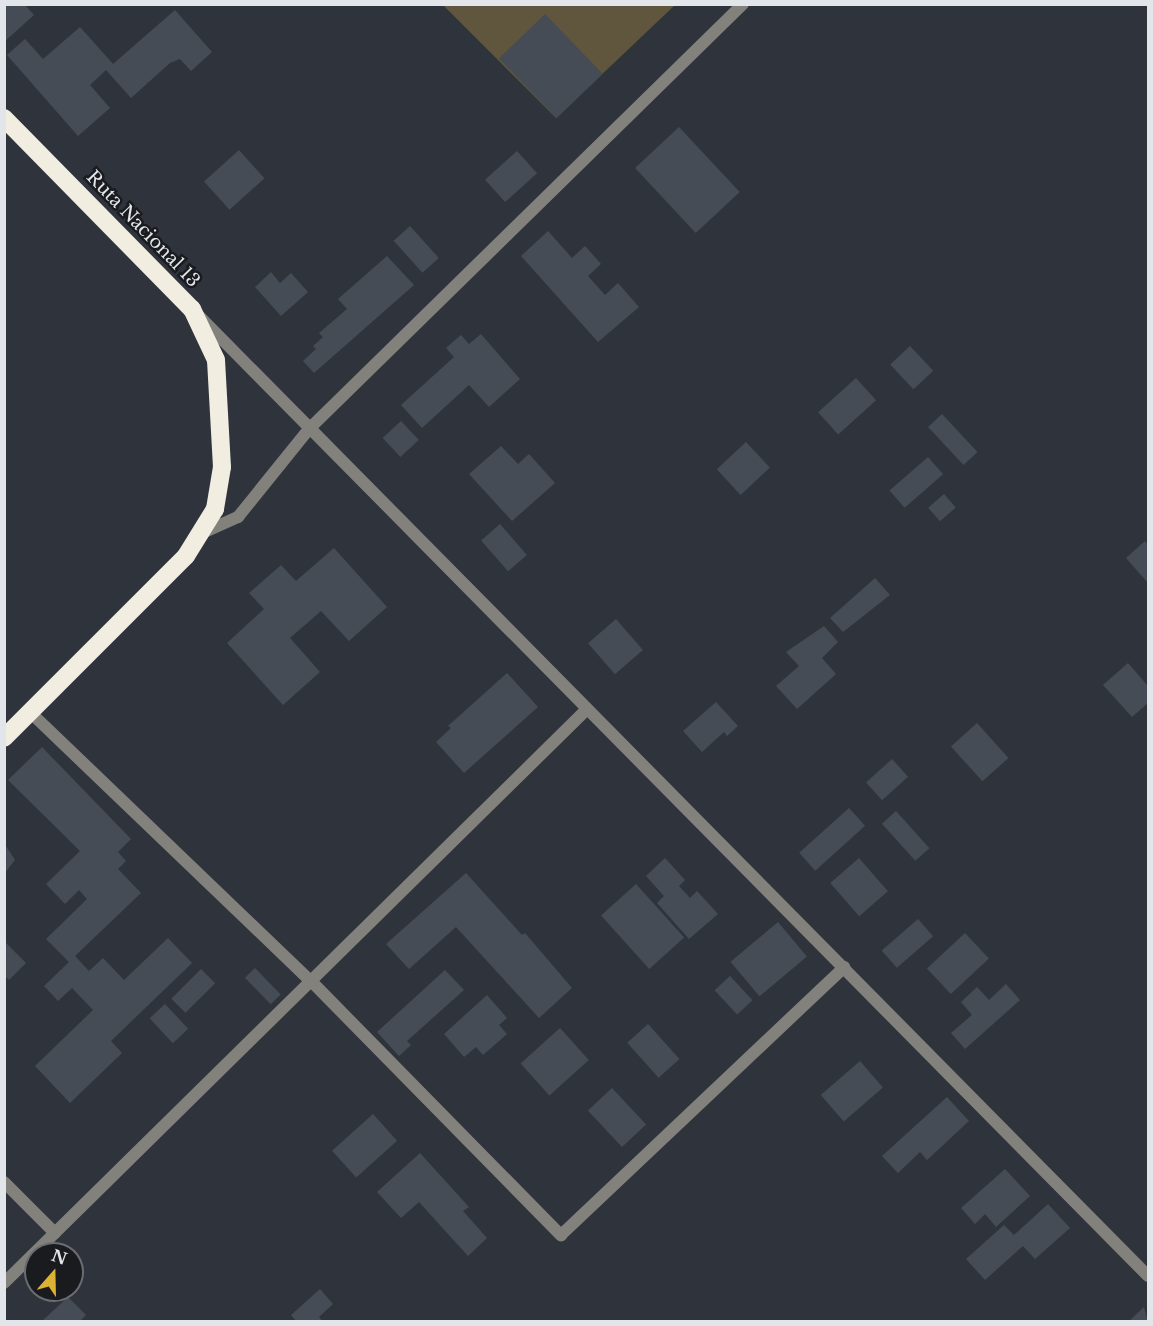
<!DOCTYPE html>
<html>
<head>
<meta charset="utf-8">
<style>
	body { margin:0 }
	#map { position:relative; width:1153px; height:1326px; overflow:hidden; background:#2f343c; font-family:"Libre Baskerville",serif }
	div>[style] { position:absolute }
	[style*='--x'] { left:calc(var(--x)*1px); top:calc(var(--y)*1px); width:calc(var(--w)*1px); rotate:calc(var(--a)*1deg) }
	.green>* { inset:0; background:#5f563d }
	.building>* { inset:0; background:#464c55; transform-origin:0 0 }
	.street>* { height:12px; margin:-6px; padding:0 6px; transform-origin:6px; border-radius:6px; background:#83817c }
	.highway>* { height:18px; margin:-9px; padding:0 9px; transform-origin:9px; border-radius:9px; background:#f1ede1 }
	span { translate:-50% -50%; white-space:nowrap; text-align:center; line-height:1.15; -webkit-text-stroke:5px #191b1f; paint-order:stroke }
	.street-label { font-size:18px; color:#e2e5ea }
	.frame { position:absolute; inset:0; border:6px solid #e2e5ea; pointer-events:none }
	.north { position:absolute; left:24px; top:1242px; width:60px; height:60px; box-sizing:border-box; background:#191b1f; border:2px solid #696c70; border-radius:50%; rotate:20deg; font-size:16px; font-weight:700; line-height:24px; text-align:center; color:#e2e5ea }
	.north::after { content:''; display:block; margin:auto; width:21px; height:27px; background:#dcb233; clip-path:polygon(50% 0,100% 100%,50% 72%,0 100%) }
</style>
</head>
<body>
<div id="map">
	<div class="green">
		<i style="clip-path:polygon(443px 5px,675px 5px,556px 118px)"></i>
	</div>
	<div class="building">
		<i style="clip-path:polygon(4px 4px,24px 4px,34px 15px,4px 42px)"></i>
		<i style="clip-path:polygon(175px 10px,212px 52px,191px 71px,180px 59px,170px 63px,131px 98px,106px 70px,90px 85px,110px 108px,78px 136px,7px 55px,25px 39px,43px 59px,80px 27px,113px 64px)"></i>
		<i style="left:545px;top:14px;width:83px;height:64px;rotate:46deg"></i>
		<i style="left:679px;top:127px;width:89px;height:60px;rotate:47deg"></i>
		<i style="left:239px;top:150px;width:38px;height:47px;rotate:48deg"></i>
		<i style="left:517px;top:151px;width:30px;height:43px;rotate:48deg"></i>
		<i style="left:410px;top:226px;width:43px;height:22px;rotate:48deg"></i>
		<i style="clip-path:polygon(548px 231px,572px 258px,585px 246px,601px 264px,588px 276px,605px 295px,618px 283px,639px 307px,598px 342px,521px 256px)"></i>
		<i style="clip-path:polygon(387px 256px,414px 285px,314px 373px,303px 361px,316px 349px,313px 346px,323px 337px,319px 333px,347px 309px,338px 299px)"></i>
		<i style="clip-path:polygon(271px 272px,280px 283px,291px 273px,308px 292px,281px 316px,255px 287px)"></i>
		<i style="clip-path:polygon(481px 334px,520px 379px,489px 407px,469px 385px,422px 428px,401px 405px,454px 357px,446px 348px,461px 335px,469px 344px)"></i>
		<i style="left:910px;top:346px;width:34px;height:27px;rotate:47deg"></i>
		<i style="left:856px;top:378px;width:30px;height:51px;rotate:48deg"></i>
		<i style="left:942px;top:414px;width:52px;height:19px;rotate:47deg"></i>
		<i style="left:401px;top:421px;width:26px;height:25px;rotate:47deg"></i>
		<i style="left:746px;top:442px;width:35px;height:40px;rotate:47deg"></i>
		<i style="clip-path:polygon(501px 446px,518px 464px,529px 454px,555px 483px,512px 521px,469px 474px)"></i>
		<i style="left:928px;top:457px;width:23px;height:51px;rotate:49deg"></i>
		<i style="left:944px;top:494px;width:18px;height:21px;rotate:49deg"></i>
		<i style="left:500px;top:524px;width:41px;height:25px;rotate:49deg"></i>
		<i style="clip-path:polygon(1145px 541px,1148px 545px,1148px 583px,1126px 558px)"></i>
		<i style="clip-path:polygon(334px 548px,387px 607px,349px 641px,321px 611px,290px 638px,320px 672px,283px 705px,227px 643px,264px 609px,249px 593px,281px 565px,296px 581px)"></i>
		<i style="clip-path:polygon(875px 578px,890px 595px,843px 632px,830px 618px)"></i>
		<i style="left:616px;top:619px;width:41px;height:37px;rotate:49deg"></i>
		<i style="clip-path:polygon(824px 626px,838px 642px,822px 658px,836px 674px,797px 709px,776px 686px,799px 666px,786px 652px)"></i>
		<i style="clip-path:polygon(1128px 663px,1148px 686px,1148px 703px,1132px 717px,1103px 685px)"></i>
		<i style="clip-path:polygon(507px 673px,538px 707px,464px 773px,436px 742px,451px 728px,448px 726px)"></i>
		<i style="clip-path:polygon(716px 702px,738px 726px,727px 736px,724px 732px,702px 752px,683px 731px)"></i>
		<i style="left:977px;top:723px;width:47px;height:35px;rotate:48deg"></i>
		<i style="clip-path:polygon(42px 747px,131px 839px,118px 852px,126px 861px,118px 869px,141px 893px,75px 956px,89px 971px,103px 958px,124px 980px,168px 938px,192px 963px,111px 1041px,122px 1053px,70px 1103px,35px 1066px,93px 1010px,72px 988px,58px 1001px,44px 986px,69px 962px,46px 939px,87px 899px,79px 890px,65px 904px,46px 884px,80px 851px,8px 780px)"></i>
		<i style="left:892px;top:759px;width:24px;height:35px;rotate:48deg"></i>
		<i style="left:849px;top:808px;width:24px;height:67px;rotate:48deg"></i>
		<i style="left:896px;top:811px;width:50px;height:19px;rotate:48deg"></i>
		<i style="clip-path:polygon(4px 843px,15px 860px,4px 874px)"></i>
		<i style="clip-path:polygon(665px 858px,685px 880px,679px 886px,690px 898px,697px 891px,718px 914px,689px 939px,657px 903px,664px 896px,646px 876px)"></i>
		<i style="left:859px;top:858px;width:44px;height:38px;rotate:49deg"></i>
		<i style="clip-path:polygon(466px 873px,522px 935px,525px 933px,572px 988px,539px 1018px,456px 927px,409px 969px,386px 944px)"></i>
		<i style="left:636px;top:884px;width:72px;height:47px;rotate:48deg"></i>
		<i style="left:918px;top:919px;width:23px;height:48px;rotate:49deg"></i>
		<i style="left:778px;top:922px;width:45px;height:62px;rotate:50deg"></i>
		<i style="left:965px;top:933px;width:35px;height:52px;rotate:47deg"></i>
		<i style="clip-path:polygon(4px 941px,26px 963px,9px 980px,4px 975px)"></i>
		<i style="left:255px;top:968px;width:37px;height:14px;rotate:46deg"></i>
		<i style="left:201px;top:969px;width:20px;height:42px;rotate:45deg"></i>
		<i style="clip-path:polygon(445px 970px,464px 990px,407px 1041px,411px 1045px,399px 1056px,377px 1032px)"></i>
		<i style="left:730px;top:976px;width:33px;height:21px;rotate:47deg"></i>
		<i style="clip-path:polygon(1006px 984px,1020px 1000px,965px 1049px,951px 1033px,972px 1015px,961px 1002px,977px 987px,989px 1000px)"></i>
		<i style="clip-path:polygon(487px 995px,507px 1018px,499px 1025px,507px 1034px,483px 1055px,476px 1047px,464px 1057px,444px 1034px)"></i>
		<i style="left:165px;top:1004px;width:34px;height:21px;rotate:47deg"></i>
		<i style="left:648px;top:1024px;width:47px;height:28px;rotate:48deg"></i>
		<i style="left:560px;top:1028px;width:43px;height:53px;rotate:48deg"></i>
		<i style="left:860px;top:1061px;width:35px;height:52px;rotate:49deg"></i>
		<i style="left:612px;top:1088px;width:50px;height:33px;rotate:47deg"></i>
		<i style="clip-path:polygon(947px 1097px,969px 1121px,927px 1160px,920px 1152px,898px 1173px,882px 1156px)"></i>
		<i style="left:373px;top:1114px;width:36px;height:55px;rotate:48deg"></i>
		<i style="clip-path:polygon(420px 1153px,469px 1207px,463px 1211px,487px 1238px,468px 1256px,419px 1202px,401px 1218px,377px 1192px)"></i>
		<i style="clip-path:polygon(1005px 1169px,1030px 1196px,996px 1227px,985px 1214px,975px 1224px,961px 1208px)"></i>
		<i style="clip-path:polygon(1048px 1204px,1070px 1228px,1035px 1259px,1023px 1246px,985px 1280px,966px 1259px,1004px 1225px,1014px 1235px)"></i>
		<i style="clip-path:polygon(320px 1289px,333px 1304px,319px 1317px,323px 1322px,297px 1322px,291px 1315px)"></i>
		<i style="clip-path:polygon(68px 1297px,86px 1315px,79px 1322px,41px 1322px)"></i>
		<i style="clip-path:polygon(1144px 1307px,1148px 1322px,1128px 1322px)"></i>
	</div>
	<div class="street">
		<i style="--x:199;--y:316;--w:1350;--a:45.33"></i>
		<i style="--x:200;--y:534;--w:42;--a:-24.1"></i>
		<i style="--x:238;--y:517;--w:113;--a:-51.1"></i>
		<i style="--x:309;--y:429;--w:607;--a:-44.4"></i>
		<i style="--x:30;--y:712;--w:392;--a:43.8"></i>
		<i style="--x:313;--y:983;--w:354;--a:45.5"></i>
		<i style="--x:561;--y:1235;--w:390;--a:-43.4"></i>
		<i style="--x:4;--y:1182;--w:72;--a:45"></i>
		<i style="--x:4;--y:1283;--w:818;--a:-44.55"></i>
	</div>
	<div class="highway">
		<i style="--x:4;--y:118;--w:268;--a:45.5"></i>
		<i style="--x:192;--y:309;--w:56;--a:64.8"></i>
		<i style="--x:216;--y:360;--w:107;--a:86.8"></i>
		<i style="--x:222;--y:467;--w:43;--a:99.5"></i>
		<i style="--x:215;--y:509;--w:55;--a:121.7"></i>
		<i style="--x:186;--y:556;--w:257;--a:135"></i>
	</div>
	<div class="street-label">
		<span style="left:143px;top:229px;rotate:46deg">Ruta Nacional 13</span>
	</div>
	<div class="frame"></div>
	<div class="north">N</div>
</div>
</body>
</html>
